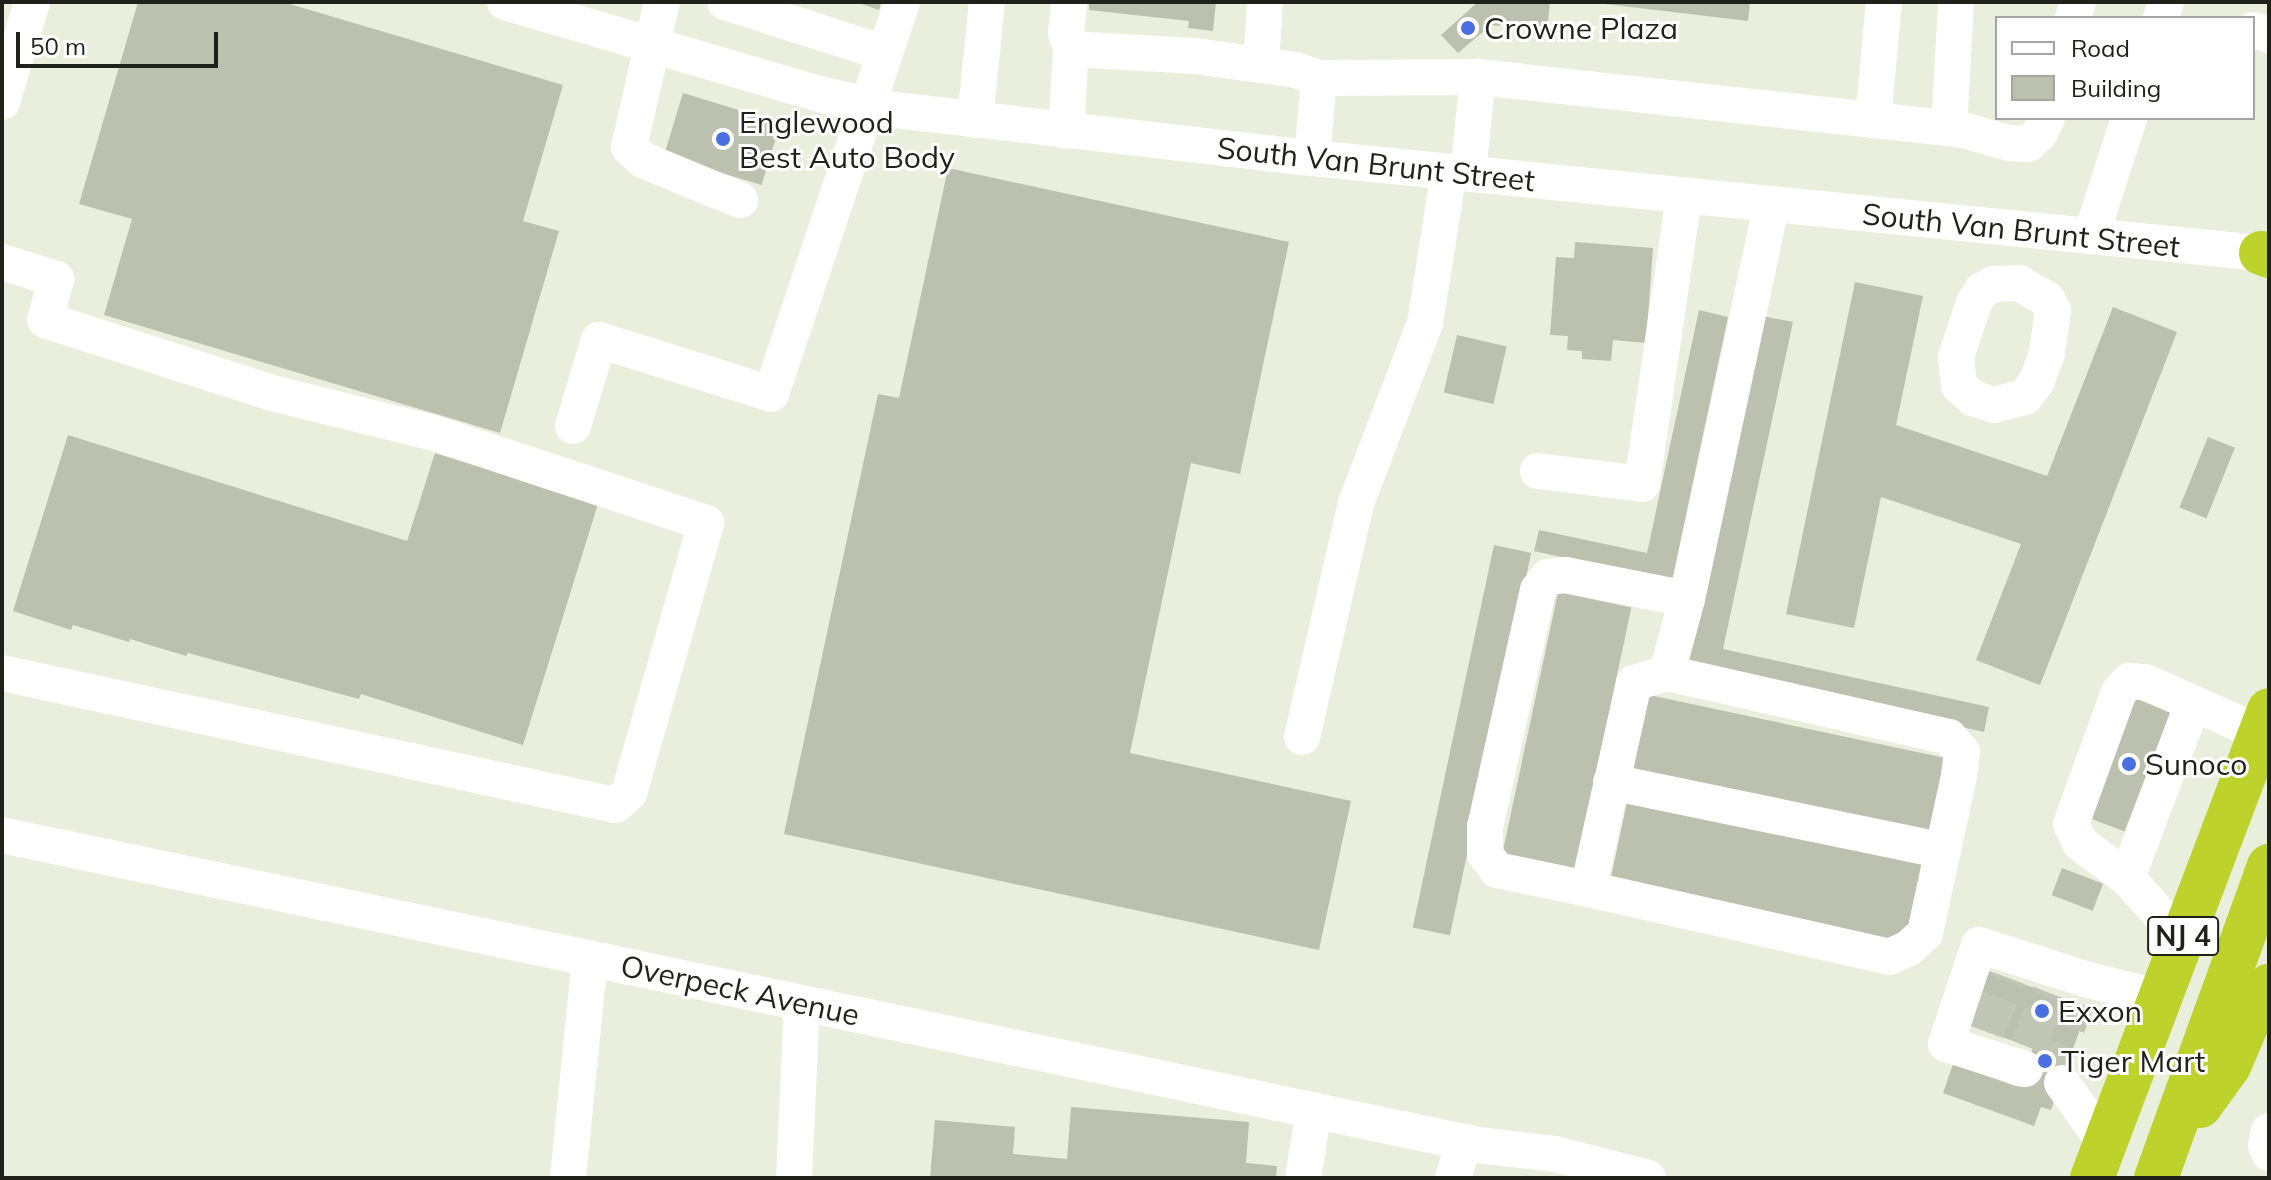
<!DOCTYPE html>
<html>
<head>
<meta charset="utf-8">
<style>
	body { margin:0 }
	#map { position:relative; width:2271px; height:1180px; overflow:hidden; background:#eaeedc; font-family:Mulish,sans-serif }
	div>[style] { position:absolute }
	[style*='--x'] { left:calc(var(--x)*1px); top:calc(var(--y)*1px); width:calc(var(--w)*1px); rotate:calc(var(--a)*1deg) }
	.building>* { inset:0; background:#bcc0ae; transform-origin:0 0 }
	.minor-tunnel>* { height:36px; margin-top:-18px; transform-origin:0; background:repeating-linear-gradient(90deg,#c1c5b5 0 36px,transparent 0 54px) }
	.minor>* { height:36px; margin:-18px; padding:0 18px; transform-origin:18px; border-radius:18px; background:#fff }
	.highway>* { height:44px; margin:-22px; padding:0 22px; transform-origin:22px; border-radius:22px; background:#bdd22a }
	.dots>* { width:22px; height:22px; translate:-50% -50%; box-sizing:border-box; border:4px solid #fff; border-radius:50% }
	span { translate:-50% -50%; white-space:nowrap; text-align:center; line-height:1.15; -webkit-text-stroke:6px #fff; paint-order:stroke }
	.shield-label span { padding:2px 6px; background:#fff; border:2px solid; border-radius:6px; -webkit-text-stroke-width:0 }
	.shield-label { font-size:28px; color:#1f211a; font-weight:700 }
	.poi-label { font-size:30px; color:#1f211a }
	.left { translate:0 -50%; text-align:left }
	.street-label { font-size:30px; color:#1f211a }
	.frame { position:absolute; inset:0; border:4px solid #1f211a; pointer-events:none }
	.legend { position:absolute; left:1995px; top:16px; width:260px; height:104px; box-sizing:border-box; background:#fff; border:2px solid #a5a6a3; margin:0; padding:10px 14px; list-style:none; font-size:24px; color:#1f211a }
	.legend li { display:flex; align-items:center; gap:16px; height:40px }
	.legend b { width:40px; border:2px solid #a5a6a3 }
	.scale { position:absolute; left:16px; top:32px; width:202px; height:36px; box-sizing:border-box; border:4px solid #1f211a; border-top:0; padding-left:10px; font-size:24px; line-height:28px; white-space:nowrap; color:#1f211a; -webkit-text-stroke:6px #fff; paint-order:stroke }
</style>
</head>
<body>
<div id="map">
	<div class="building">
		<i style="clip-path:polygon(138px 2px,283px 2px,563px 85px,523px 221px,559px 231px,500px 433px,104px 315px,132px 219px,79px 204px)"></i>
		<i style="clip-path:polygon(856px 2px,881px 2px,879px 10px)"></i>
		<i style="clip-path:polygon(1089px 2px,1216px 2px,1213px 31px,1188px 28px,1189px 21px,1089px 10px)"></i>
		<i style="clip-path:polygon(1478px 2px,1550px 2px,1547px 31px,1491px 25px,1458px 53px,1441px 35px)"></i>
		<i style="clip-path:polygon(1589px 2px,1750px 2px,1748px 21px)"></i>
		<i style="left:683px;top:93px;width:102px;height:65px;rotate:17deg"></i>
		<i style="clip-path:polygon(948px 168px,1289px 242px,1240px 474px,1191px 463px,1130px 753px,1351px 801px,1319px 950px,784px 834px,878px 394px,899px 398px)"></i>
		<i style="clip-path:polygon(1575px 242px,1653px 248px,1646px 343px,1613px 340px,1611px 361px,1582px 359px,1582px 351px,1567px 350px,1568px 336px,1550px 335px,1556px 257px,1574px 258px)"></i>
		<i style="clip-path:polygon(1855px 282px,1923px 296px,1896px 425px,2047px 476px,2113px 307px,2177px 332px,2040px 685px,1976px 660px,2021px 544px,1881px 497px,1854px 628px,1786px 614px)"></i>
		<i style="clip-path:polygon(1699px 310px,1728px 317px,1672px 581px,1534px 551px,1539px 530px,1647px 553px)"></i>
		<i style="clip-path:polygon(1762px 316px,1793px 322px,1723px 649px,1989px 707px,1984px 732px,1686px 667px)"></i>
		<i style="left:1457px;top:335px;width:51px;height:59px;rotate:13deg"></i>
		<i style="clip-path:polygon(68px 435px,407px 541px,435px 453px,598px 504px,523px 745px,361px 694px,359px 699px,188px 653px,186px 656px,130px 639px,129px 642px,73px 625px,71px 630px,13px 611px)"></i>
		<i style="left:2208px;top:437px;width:29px;height:76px;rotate:22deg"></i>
		<i style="left:1494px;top:545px;width:38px;height:391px;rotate:12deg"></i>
		<i style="left:1558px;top:592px;width:75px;height:267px;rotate:12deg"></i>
		<i style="left:1649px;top:695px;width:304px;height:76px;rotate:12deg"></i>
		<i style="left:2134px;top:698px;width:39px;height:128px;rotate:21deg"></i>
		<i style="left:1627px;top:802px;width:301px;height:80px;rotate:12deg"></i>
		<i style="left:2062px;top:868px;width:44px;height:29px;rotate:21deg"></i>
		<i style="clip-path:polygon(1984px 970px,2088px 1007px,2051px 1110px,2041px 1107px,2034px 1126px,1943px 1093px,1953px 1064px,2018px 1087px,2033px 1048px,1965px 1024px)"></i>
		<i style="clip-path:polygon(1071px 1107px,1249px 1122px,1246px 1163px,1277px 1166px,1276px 1178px,930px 1178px,935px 1120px,1015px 1127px,1013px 1154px,1067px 1159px)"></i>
	</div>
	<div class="minor-tunnel">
		<i style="--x:1987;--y:1032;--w:58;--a:-69.7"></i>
		<i style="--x:2028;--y:1047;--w:58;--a:-67.8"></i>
		<i style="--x:2048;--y:1077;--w:79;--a:-69.3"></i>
	</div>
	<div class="minor">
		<i style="--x:505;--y:2;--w:335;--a:16.3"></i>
		<i style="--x:827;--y:96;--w:69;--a:11.6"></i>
		<i style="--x:895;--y:110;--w:420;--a:6.6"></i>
		<i style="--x:1312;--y:158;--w:954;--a:5.72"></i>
		<i style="--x:662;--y:2;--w:149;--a:102.8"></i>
		<i style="--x:629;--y:147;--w:19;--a:43"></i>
		<i style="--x:643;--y:160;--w:105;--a:22.4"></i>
		<i style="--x:725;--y:2;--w:168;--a:17.7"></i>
		<i style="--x:2073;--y:18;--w:17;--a:-73"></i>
		<i style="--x:2161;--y:18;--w:17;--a:-73"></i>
		<i style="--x:2253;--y:30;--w:17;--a:17"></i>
		<i style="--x:1071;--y:49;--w:124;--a:3.2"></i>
		<i style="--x:1195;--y:56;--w:102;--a:7.9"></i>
		<i style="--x:1296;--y:70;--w:24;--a:19"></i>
		<i style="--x:1319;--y:78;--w:159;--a:-0.4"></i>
		<i style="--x:1478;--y:77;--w:484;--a:6.2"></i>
		<i style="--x:1959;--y:129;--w:52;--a:15.6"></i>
		<i style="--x:2009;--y:143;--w:19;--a:3"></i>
		<i style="--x:2028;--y:144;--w:16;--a:-43"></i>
		<i style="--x:2040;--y:133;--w:17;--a:-65"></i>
		<i style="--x:1261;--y:65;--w:63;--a:-86.4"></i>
		<i style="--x:2;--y:102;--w:104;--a:-73.3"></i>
		<i style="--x:975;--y:120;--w:119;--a:-84.2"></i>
		<i style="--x:1873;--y:120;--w:119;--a:-84.7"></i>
		<i style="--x:1949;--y:128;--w:126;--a:-86.8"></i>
		<i style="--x:1066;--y:131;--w:82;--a:-86.5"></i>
		<i style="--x:1071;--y:49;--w:17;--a:-107"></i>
		<i style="--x:1066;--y:33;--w:31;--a:-84"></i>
		<i style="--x:1312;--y:158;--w:80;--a:-85"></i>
		<i style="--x:1468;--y:173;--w:97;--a:-84.1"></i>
		<i style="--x:2091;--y:236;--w:124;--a:-72.1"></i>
		<i style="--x:2;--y:262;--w:57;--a:17.5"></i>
		<i style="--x:56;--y:279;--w:42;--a:105"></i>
		<i style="--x:45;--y:320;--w:238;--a:17.8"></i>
		<i style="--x:272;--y:393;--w:167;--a:13.9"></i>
		<i style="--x:434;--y:433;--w:287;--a:18.3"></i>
		<i style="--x:706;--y:523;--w:281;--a:105.9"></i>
		<i style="--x:629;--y:793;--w:18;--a:139"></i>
		<i style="--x:615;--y:805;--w:627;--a:-167.85"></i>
		<i style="--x:2019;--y:283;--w:32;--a:30"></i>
		<i style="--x:2047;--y:299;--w:13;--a:63"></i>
		<i style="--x:2053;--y:311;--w:42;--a:98.1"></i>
		<i style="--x:2047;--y:353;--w:30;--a:110"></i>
		<i style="--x:2037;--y:381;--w:20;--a:127"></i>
		<i style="--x:2025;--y:397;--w:32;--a:166"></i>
		<i style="--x:1994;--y:405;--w:22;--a:-162"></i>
		<i style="--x:1973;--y:398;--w:18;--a:-139"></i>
		<i style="--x:1959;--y:386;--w:29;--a:-96"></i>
		<i style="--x:1956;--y:357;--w:57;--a:-71.6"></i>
		<i style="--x:1974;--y:303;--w:15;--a:-58"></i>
		<i style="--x:1982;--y:290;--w:13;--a:-27"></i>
		<i style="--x:1994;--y:284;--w:25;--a:-2"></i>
		<i style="--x:573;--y:426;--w:90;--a:-73.2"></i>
		<i style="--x:599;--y:340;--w:180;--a:17.4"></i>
		<i style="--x:771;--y:394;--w:413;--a:-71.5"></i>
		<i style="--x:1538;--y:471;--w:105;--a:7.1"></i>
		<i style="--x:1642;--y:484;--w:292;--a:-81.7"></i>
		<i style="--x:1687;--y:599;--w:123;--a:-168.8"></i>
		<i style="--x:1566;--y:575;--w:18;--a:174"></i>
		<i style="--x:1548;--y:577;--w:16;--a:128"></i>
		<i style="--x:1538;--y:590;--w:243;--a:102.6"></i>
		<i style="--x:1485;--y:827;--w:27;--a:90"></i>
		<i style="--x:1485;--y:854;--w:20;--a:53"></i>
		<i style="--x:1497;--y:870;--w:93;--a:11.8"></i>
		<i style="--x:1588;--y:889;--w:211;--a:-77.4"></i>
		<i style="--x:1634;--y:683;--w:34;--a:-17"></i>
		<i style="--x:1667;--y:673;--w:77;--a:-74.9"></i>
		<i style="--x:1687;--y:599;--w:404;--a:-77.9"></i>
		<i style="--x:1302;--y:737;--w:240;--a:-77"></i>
		<i style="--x:1356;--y:503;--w:193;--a:-69"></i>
		<i style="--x:1425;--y:323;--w:153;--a:-81"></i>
		<i style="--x:1611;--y:782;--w:339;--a:11.7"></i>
		<i style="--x:2;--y:835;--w:1508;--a:11.86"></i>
		<i style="--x:1478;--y:1145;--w:78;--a:6.7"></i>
		<i style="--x:1555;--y:1154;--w:96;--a:14.5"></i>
		<i style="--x:2127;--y:878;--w:187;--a:-69.3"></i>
		<i style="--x:1588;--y:889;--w:309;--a:12.7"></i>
		<i style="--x:1889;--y:957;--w:22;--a:-24"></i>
		<i style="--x:1909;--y:948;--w:22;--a:-43"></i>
		<i style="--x:1925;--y:933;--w:161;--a:-77.8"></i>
		<i style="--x:1959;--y:776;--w:24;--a:-83"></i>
		<i style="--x:1962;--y:752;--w:20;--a:-131"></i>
		<i style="--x:1949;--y:737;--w:289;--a:-167.2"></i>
		<i style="--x:2182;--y:939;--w:82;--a:-132"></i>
		<i style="--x:2127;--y:878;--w:59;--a:-143.3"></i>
		<i style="--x:2080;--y:843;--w:21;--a:-115"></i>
		<i style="--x:2071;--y:824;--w:140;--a:-70"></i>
		<i style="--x:2119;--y:692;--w:15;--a:-48"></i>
		<i style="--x:2129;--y:681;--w:16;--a:4"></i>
		<i style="--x:2145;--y:682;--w:126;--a:23.9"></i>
		<i style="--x:2025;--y:1069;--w:83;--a:-162.4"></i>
		<i style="--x:1946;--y:1044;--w:104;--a:-71.6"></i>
		<i style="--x:1979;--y:945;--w:111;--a:17.8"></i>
		<i style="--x:2085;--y:979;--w:77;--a:14.2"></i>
		<i style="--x:2062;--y:1083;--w:74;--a:54.4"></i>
		<i style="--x:2269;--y:1131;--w:14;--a:102"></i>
		<i style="--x:2266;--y:1145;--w:9;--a:69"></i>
		<i style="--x:568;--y:1178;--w:221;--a:-84.3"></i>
		<i style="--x:794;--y:1178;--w:175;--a:-87.4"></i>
		<i style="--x:1303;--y:1178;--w:69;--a:-80.8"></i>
		<i style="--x:1453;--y:1178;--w:38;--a:-73"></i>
	</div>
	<div class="highway">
		<i style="--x:2261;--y:253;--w:9;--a:21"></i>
		<i style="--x:2200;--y:1106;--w:49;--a:-54.1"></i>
		<i style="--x:2229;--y:1066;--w:63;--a:-66.7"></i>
		<i style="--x:2254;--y:1008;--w:27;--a:-56"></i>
		<i style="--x:2092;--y:1178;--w:500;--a:-69.28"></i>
		<i style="--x:2156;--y:1178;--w:332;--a:-70.1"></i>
	</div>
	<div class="dots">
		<i style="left:1468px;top:28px;background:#496fe2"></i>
		<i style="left:723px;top:139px;background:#496fe2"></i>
		<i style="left:2129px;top:764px;background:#496fe2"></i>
		<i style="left:2042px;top:1011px;background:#496fe2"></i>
		<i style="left:2045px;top:1061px;background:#496fe2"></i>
	</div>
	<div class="shield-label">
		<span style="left:2183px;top:936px">NJ 4</span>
	</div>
	<div class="poi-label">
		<span class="left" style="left:1484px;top:28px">Crowne Plaza</span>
		<span class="left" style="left:739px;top:139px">Englewood<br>Best Auto Body</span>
		<span class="left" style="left:2145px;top:764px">Sunoco</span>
		<span class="left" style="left:2058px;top:1011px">Exxon</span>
		<span class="left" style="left:2061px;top:1061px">Tiger Mart</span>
	</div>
	<div class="street-label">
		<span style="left:1376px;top:164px;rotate:6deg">South Van Brunt Street</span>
		<span style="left:2021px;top:230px;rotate:6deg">South Van Brunt Street</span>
		<span style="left:740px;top:990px;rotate:12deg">Overpeck Avenue</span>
	</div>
	<div class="frame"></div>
	<ul class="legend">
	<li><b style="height:10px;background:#fff"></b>Road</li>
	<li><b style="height:22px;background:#bcc0ae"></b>Building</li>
	</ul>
	<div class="scale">50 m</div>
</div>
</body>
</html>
